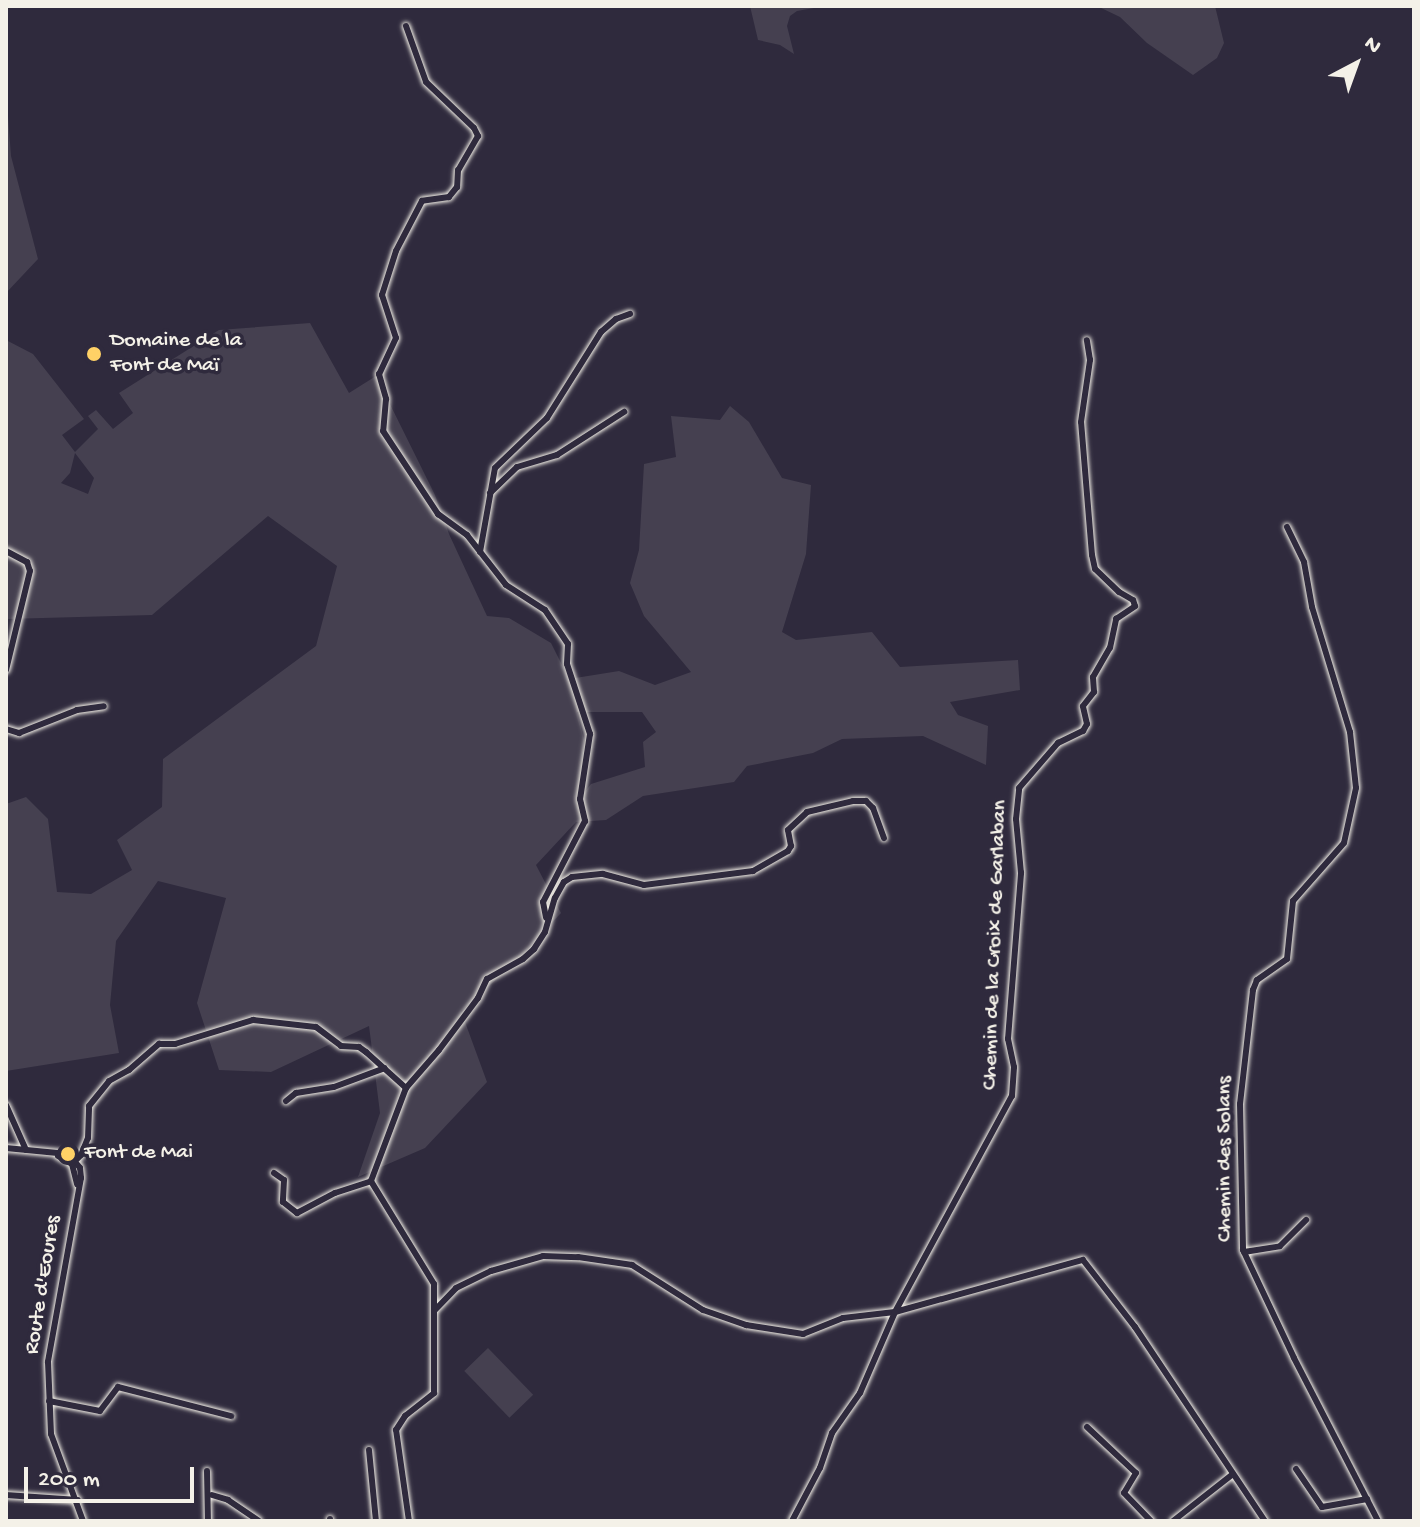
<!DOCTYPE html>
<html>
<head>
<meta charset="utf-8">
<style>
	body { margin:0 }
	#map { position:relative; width:1420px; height:1527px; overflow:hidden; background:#2f2a3d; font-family:"Gochi Hand",sans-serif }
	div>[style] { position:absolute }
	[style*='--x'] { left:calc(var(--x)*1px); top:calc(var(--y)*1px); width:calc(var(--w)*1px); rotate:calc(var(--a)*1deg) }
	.green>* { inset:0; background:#454050; transform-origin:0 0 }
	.roads { filter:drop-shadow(0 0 2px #f4f1e8) drop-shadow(0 0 2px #f4f1e8) }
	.minor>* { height:6px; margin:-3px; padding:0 3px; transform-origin:3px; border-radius:3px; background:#2f2a3d }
	.dots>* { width:22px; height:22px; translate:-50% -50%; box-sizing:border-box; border:4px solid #2f2a3d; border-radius:50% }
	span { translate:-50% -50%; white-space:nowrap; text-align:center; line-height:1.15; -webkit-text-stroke:7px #2f2a3d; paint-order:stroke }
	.poi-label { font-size:22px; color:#f4f1e8 }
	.left { translate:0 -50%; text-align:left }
	.street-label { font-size:22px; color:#f4f1e8 }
	.frame { position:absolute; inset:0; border:8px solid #f4f1e8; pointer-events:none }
	.north { position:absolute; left:1316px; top:24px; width:80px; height:80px; -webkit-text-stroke:6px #2f2a3d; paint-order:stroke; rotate:41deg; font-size:22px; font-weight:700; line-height:32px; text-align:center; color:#f4f1e8 }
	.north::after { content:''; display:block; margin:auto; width:28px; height:36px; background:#f4f1e8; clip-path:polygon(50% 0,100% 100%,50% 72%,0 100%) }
	.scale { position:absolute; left:24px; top:1467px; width:170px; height:36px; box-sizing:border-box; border:4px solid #f4f1e8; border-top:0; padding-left:10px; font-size:24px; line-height:28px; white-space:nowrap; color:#f4f1e8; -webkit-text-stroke:6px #2f2a3d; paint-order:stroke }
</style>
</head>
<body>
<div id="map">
	<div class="green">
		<i style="clip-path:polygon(750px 6px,825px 6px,797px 11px,790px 16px,787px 26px,794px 54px,780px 45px,758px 40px)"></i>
		<i style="clip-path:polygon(1097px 6px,1215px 6px,1224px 43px,1217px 58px,1193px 75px,1147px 43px,1120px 17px)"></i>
		<i style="clip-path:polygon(6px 89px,11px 156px,38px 259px,6px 293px)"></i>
		<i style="clip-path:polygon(evenodd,310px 323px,349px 393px,376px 376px,435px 495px,449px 534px,487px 616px,509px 618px,551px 643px,569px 679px,619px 671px,655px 685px,691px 672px,644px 616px,630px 583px,639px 550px,644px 464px,676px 457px,671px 416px,720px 420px,730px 406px,749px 422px,782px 478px,811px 485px,806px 554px,782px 632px,796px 640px,872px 632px,900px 667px,1018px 660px,1020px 690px,950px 702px,958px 715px,988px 726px,986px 765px,923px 736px,842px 739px,813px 753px,747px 766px,734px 782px,643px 796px,606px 820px,576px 822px,536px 865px,561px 913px,511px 966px,461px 1011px,487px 1082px,425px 1148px,358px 1177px,380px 1113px,369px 1026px,271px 1072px,219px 1070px,197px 1003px,226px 898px,158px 881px,116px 941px,110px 1005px,119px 1053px,6px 1071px,6px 804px,26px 797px,48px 819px,57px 892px,91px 894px,132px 870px,117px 840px,162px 807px,163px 759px,316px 646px,337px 566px,268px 516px,152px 615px,6px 619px,6px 340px,33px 354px,84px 419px,62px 435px,75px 452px,98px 429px,88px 416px,96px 410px,113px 429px,133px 413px,119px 393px,219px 330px,310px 323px,75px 453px,94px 478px,88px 494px,61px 483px,70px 473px,75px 453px,310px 323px,577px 712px,642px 712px,656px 732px,643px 742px,645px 767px,591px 784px,579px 800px,584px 740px,577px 712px)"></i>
		<i style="left:488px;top:1348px;width:65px;height:33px;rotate:46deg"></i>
	</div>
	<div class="roads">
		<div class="minor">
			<i style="--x:406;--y:26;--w:59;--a:70.3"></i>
			<i style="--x:426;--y:82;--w:66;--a:43.8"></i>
			<i style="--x:474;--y:128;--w:9;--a:63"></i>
			<i style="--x:478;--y:136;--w:39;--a:120"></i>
			<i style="--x:458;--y:170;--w:17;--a:93"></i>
			<i style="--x:457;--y:187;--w:13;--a:129"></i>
			<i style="--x:449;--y:197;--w:27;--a:172"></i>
			<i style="--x:422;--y:201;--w:56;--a:117.5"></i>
			<i style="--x:396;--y:251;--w:46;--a:107.7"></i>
			<i style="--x:382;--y:295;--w:45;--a:72"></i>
			<i style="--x:396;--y:338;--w:40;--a:115"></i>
			<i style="--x:379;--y:374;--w:26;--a:74"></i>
			<i style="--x:386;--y:399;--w:32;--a:95"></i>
			<i style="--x:383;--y:431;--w:100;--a:56.5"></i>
			<i style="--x:438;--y:514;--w:36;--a:36"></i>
			<i style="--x:467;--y:535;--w:63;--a:52"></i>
			<i style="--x:506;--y:585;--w:46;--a:32.7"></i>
			<i style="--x:545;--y:610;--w:41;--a:55.9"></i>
			<i style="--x:568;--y:644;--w:20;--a:93"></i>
			<i style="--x:567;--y:664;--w:74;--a:71.8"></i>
			<i style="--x:590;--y:734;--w:66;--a:98.7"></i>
			<i style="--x:580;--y:799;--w:23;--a:77"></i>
			<i style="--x:585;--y:821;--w:91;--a:117.4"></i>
			<i style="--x:543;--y:902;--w:16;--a:79"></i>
			<i style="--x:490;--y:493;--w:37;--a:-44"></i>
			<i style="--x:517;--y:467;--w:42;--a:-16.7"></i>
			<i style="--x:557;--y:455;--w:80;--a:-32.7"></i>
			<i style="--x:1287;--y:527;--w:39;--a:64"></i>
			<i style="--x:1304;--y:562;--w:46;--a:79.9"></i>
			<i style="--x:1312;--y:607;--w:131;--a:73.1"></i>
			<i style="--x:1350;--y:732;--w:56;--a:83.9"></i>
			<i style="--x:1356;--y:788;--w:56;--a:102.3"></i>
			<i style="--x:1344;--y:843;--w:77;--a:131.3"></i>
			<i style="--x:1293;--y:901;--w:58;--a:95.9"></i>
			<i style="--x:1287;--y:959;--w:37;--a:145"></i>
			<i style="--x:1257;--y:980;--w:11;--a:112"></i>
			<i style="--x:1253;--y:990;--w:115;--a:96.5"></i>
			<i style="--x:1240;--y:1104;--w:146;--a:88.8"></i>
			<i style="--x:1243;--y:1250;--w:119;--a:64.7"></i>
			<i style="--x:1294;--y:1358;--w:183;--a:62.7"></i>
			<i style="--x:6;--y:551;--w:24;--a:28"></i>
			<i style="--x:27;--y:562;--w:9;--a:72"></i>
			<i style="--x:30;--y:571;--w:102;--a:103.6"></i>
			<i style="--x:480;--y:552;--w:85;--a:-79.9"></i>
			<i style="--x:495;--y:468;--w:72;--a:-43.9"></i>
			<i style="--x:547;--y:418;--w:102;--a:-57.9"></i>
			<i style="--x:601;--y:332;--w:20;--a:-41"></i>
			<i style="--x:616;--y:319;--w:15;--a:-20"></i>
			<i style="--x:6;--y:729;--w:14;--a:17"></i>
			<i style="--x:19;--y:733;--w:62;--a:-21.6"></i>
			<i style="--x:77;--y:710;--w:27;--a:-8"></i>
			<i style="--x:286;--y:1101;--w:13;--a:-39"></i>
			<i style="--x:296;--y:1093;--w:38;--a:-9"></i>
			<i style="--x:334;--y:1087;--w:54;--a:-20.4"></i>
			<i style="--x:6;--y:1105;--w:49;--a:66"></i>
			<i style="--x:6;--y:1148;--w:62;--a:5.5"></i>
			<i style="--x:68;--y:1154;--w:18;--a:49"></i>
			<i style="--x:80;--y:1168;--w:10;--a:84"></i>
			<i style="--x:81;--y:1178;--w:187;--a:100.2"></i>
			<i style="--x:48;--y:1362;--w:72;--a:87.6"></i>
			<i style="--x:51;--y:1434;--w:93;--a:69.8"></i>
			<i style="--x:58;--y:1156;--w:16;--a:30"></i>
			<i style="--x:72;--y:1164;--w:21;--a:76"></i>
			<i style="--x:72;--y:1164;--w:13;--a:-45"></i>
			<i style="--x:81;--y:1155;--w:18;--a:-68"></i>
			<i style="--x:88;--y:1138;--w:32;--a:-88"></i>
			<i style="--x:89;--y:1106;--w:32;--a:-51"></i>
			<i style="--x:109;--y:1081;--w:23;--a:-29"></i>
			<i style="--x:129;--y:1070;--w:40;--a:-41"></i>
			<i style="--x:159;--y:1044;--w:16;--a:0"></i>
			<i style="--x:175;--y:1044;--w:82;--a:-17.1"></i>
			<i style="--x:253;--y:1020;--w:63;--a:6.3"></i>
			<i style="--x:316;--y:1027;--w:31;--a:37"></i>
			<i style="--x:341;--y:1046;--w:18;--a:3"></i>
			<i style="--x:359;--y:1047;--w:9;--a:36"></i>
			<i style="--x:366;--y:1052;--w:54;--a:42"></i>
			<i style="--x:274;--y:1173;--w:12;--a:35"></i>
			<i style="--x:284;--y:1180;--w:22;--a:93"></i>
			<i style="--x:283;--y:1202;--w:18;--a:38"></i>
			<i style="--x:297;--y:1213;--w:43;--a:-27.8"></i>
			<i style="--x:335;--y:1193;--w:38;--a:-18"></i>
			<i style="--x:1244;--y:1252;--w:36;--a:-9"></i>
			<i style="--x:1280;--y:1246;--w:37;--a:-45"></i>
			<i style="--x:435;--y:1310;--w:30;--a:-46"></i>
			<i style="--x:456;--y:1288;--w:39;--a:-26"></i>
			<i style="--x:491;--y:1271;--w:54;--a:-16.1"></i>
			<i style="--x:543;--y:1256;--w:35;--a:2"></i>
			<i style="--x:578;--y:1257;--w:55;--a:8.4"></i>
			<i style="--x:632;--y:1265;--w:84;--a:32.4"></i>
			<i style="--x:703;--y:1310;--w:46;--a:19.2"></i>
			<i style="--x:746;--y:1325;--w:58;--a:9"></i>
			<i style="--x:803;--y:1334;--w:43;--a:-21.8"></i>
			<i style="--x:843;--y:1318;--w:52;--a:-6.6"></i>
			<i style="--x:895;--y:1312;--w:195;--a:-15.5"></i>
			<i style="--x:1083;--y:1260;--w:85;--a:52.2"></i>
			<i style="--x:1135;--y:1327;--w:234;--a:56.2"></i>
			<i style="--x:49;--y:1401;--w:52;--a:11.1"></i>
			<i style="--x:100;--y:1411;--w:30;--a:-53"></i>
			<i style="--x:118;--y:1387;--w:117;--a:14.4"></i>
			<i style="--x:1087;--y:1427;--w:67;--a:43.2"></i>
			<i style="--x:1136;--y:1473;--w:23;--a:121"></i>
			<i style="--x:1124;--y:1493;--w:39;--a:46"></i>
			<i style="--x:369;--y:1450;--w:71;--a:84.4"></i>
			<i style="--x:1296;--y:1469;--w:46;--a:55.6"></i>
			<i style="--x:1322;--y:1507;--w:46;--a:-10.1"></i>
			<i style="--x:207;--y:1471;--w:50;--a:88.9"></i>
			<i style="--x:6;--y:1495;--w:72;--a:4"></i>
			<i style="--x:212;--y:1495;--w:17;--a:17"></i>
			<i style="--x:228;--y:1500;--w:37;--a:34"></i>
			<i style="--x:330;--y:1519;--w:2;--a:90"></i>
			<i style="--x:409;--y:1521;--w:92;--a:-98.1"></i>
			<i style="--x:396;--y:1430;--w:17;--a:-57"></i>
			<i style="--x:405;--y:1416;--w:37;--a:-38"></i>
			<i style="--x:434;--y:1393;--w:109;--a:-90"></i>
			<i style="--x:434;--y:1284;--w:121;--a:-121.5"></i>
			<i style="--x:371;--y:1181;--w:99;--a:-69.4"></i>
			<i style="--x:406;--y:1088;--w:50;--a:-49"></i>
			<i style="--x:439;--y:1050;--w:65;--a:-53.1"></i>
			<i style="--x:478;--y:998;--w:21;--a:-65"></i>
			<i style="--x:487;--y:979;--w:41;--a:-29.1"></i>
			<i style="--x:523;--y:959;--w:15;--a:-42"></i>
			<i style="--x:534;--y:949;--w:20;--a:-57"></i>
			<i style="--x:545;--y:932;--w:35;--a:-74"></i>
			<i style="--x:555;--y:898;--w:18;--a:-61"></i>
			<i style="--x:564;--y:882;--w:9;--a:-32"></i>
			<i style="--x:572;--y:877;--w:31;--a:-6"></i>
			<i style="--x:603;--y:874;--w:42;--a:15"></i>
			<i style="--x:644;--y:885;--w:110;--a:-7.3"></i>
			<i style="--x:753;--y:871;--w:40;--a:-29.7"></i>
			<i style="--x:788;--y:851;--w:6;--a:-59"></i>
			<i style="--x:791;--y:846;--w:16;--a:-101"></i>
			<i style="--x:788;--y:830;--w:26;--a:-43"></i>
			<i style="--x:807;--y:812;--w:47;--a:-13.4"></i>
			<i style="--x:853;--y:801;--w:13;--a:0"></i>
			<i style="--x:866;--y:801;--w:10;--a:45"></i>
			<i style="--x:873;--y:808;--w:32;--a:70"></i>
			<i style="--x:792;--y:1521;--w:60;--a:-62.2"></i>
			<i style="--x:820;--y:1468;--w:37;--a:-71"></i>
			<i style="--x:832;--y:1433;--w:49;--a:-55"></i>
			<i style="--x:860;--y:1393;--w:88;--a:-66.6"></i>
			<i style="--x:895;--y:1312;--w:246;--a:-61.6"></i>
			<i style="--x:1012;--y:1096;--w:29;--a:-86"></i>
			<i style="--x:1014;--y:1067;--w:29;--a:-102"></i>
			<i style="--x:1008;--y:1039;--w:167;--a:-85.5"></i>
			<i style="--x:1021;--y:873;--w:54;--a:-95.3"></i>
			<i style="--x:1016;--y:819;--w:31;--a:-84"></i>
			<i style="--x:1019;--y:788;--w:60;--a:-49.1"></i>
			<i style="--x:1058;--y:743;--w:28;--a:-26"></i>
			<i style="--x:1083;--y:731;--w:8;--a:-60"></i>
			<i style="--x:1087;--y:724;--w:18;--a:-103"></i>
			<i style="--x:1083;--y:706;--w:18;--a:-52"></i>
			<i style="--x:1094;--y:692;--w:15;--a:-94"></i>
			<i style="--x:1093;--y:677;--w:34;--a:-60"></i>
			<i style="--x:1110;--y:648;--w:30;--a:-78"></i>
			<i style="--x:1116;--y:619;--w:23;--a:-34"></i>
			<i style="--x:1135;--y:606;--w:6;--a:-108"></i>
			<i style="--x:1133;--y:600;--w:16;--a:-150"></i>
			<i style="--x:1119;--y:592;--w:33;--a:-136"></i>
			<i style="--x:1095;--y:569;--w:14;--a:-102"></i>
			<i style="--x:1092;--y:555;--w:133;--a:-94.7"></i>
			<i style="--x:1081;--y:422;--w:63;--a:-81.7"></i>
			<i style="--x:1090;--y:360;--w:20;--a:-99"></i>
			<i style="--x:1173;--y:1521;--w:76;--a:-38.1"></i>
		</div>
	</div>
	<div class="dots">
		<i style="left:94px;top:354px;background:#ffd166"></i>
		<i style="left:68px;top:1154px;background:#ffd166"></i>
	</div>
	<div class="poi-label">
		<span class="left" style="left:110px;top:354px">Domaine de la<br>Font de Maï</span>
		<span class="left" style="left:84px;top:1154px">Font de Mai</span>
	</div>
	<div class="street-label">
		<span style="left:996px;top:945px;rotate:-88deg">Chemin de la Croix de Garlaban</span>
		<span style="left:1226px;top:1159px;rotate:-90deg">Chemin des Solans</span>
		<span style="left:44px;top:1285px;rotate:-81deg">Route d'Eoures</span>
	</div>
	<div class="frame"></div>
	<div class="north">N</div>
	<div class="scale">200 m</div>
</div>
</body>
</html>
